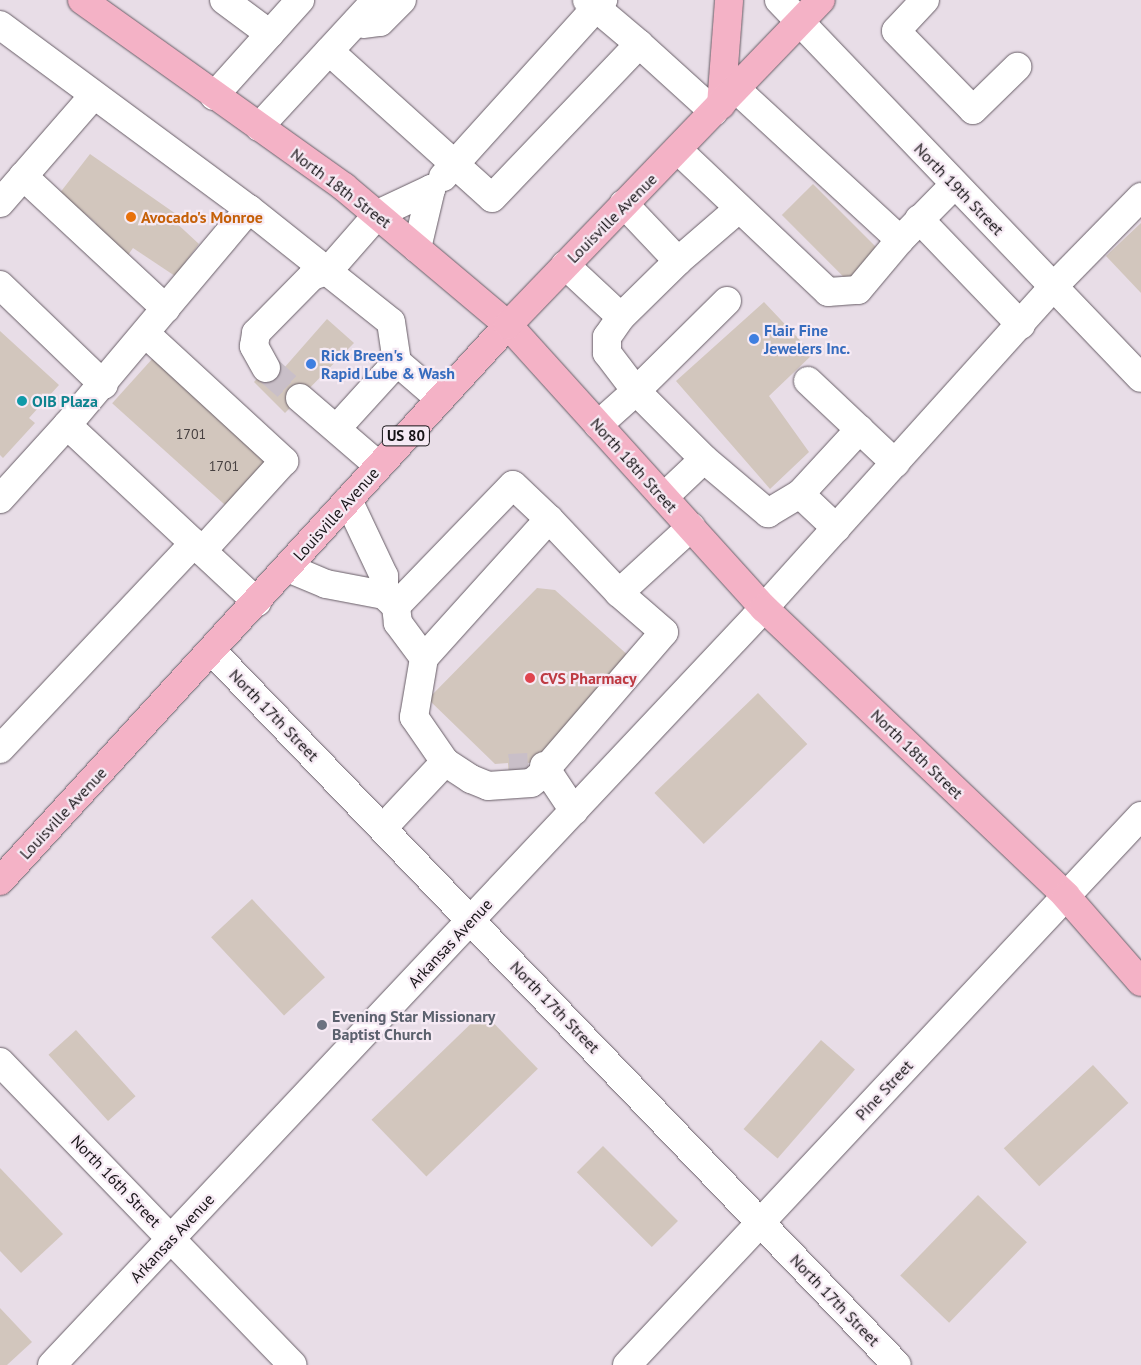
<!DOCTYPE html>
<html>
<head>
<meta charset="utf-8">
<style>
	body { margin:0 }
	#map { position:relative; width:1141px; height:1365px; overflow:hidden; background:#e8dde7; font-family:"PT Sans",sans-serif }
	div>[style] { position:absolute }
	[style*='--x'] { left:calc(var(--x)*1px); top:calc(var(--y)*1px); width:calc(var(--w)*1px); rotate:calc(var(--a)*1deg) }
	.building>* { inset:0; background:#d2c6bd; transform-origin:0 0 }
	.minor-tunnel>* { height:28px; margin-top:-14px; transform-origin:0; background:repeating-linear-gradient(90deg,#c9bfc8 0 28px,transparent 0 42px) }
	.roads { filter:drop-shadow(0 0 1px #685e67) drop-shadow(0 0 1px #685e67) }
	.minor>* { height:28px; margin:-14px; padding:0 14px; transform-origin:14px; border-radius:14px; background:#fff }
	.major>* { height:28px; margin:-14px; padding:0 14px; transform-origin:14px; border-radius:14px; background:#f4b2c6 }
	.dots>* { width:14px; height:14px; translate:-50% -50%; box-sizing:border-box; border:2px solid #f6eaf4; border-radius:50% }
	span { translate:-50% -50%; white-space:nowrap; text-align:center; line-height:1.15; -webkit-text-stroke:4.5px #f6eaf4; paint-order:stroke }
	.number-label { font-size:14px; color:#464040 }
	.number-label span { -webkit-text-stroke-width:0 }
	.shield-label span { padding:1px 4px; background:#f6eaf4; border:1px solid; border-radius:4px; -webkit-text-stroke-width:0 }
	.shield-label { font-size:15px; color:#171417; font-weight:700 }
	.street-label { font-size:16px; color:#171417 }
	.food-label { font-size:16px; color:#c56008; font-weight:700 }
	.left { translate:0 -50%; text-align:left }
	.shop-label { font-size:16px; color:#366cbe; font-weight:700 }
	.culture-label { font-size:16px; color:#0d838f; font-weight:700 }
	.health-label { font-size:16px; color:#be3a42; font-weight:700 }
	.worship-label { font-size:16px; color:#5b616d; font-weight:700 }
</style>
</head>
<body>
<div id="map">
	<div class="building">
		<i style="clip-path:polygon(90px 154px,176px 214px,172px 219px,199px 244px,175px 276px,133px 248px,126px 258px,90px 230px,96px 223px,84px 213px,79px 220px,59px 194px)"></i>
		<i style="left:813px;top:184px;width:98px;height:44px;rotate:45deg"></i>
		<i style="clip-path:polygon(1141px 223px,1141px 293px,1106px 256px)"></i>
		<i style="clip-path:polygon(764px 302px,813px 354px,769px 396px,809px 452px,770px 489px,676px 381px)"></i>
		<i style="clip-path:polygon(327px 319px,354px 343px,285px 413px,254px 382px,275px 359px,284px 368px)"></i>
		<i style="clip-path:polygon(0 331px,59px 385px,29px 418px,35px 423px,3px 458px,0 455px)"></i>
		<i style="left:153px;top:358px;width:159px;height:61px;rotate:42deg"></i>
		<i style="clip-path:polygon(537px 588px,555px 590px,630px 657px,536px 762px,528px 763px,529px 778px,509px 779px,508px 763px,495px 764px,428px 699px)"></i>
		<i style="left:758px;top:693px;width:71px;height:144px;rotate:46deg"></i>
		<i style="left:252px;top:899px;width:107px;height:56px;rotate:47deg"></i>
		<i style="left:483px;top:1012px;width:79px;height:155px;rotate:46deg"></i>
		<i style="left:76px;top:1030px;width:89px;height:37px;rotate:48deg"></i>
		<i style="left:821px;top:1040px;width:45px;height:118px;rotate:41deg"></i>
		<i style="left:1093px;top:1065px;width:52px;height:122px;rotate:47deg"></i>
		<i style="left:603px;top:1146px;width:106px;height:37px;rotate:45deg"></i>
		<i style="clip-path:polygon(0 1168px,63px 1234px,21px 1273px,0 1251px)"></i>
		<i style="left:978px;top:1195px;width:68px;height:112px;rotate:44deg"></i>
		<i style="clip-path:polygon(0 1308px,32px 1342px,7px 1365px,0 1365px)"></i>
	</div>
	<div class="minor-tunnel">
		<i style="--x:266;--y:368;--w:45;--a:41.4"></i>
		<i style="--x:509;--y:768;--w:19;--a:-3"></i>
	</div>
	<div class="roads">
		<div class="minor">
			<i style="--x:224;--y:0;--w:57;--a:36.5"></i>
			<i style="--x:587;--y:0;--w:68;--a:40.2"></i>
			<i style="--x:779;--y:0;--w:523;--a:46.24"></i>
			<i style="--x:925;--y:0;--w:42;--a:133.1"></i>
			<i style="--x:896;--y:31;--w:110;--a:45.7"></i>
			<i style="--x:973;--y:110;--w:62;--a:-44.3"></i>
			<i style="--x:363;--y:24;--w:17;--a:-7"></i>
			<i style="--x:380;--y:22;--w:31;--a:-45"></i>
			<i style="--x:0;--y:25;--w:310;--a:36.5"></i>
			<i style="--x:249;--y:209;--w:282;--a:130.1"></i>
			<i style="--x:329;--y:51;--w:219;--a:42"></i>
			<i style="--x:492;--y:198;--w:213;--a:-46.3"></i>
			<i style="--x:639;--y:44;--w:101;--a:42.2"></i>
			<i style="--x:736;--y:89;--w:223;--a:42.6"></i>
			<i style="--x:214;--y:96;--w:129;--a:-48.1"></i>
			<i style="--x:259;--y:127;--w:173;--a:-47.3"></i>
			<i style="--x:679;--y:151;--w:205;--a:43.4"></i>
			<i style="--x:828;--y:292;--w:30;--a:-4"></i>
			<i style="--x:858;--y:290;--w:65;--a:-50"></i>
			<i style="--x:900;--y:240;--w:78;--a:-45.5"></i>
			<i style="--x:23;--y:176;--w:195;--a:42.9"></i>
			<i style="--x:443;--y:177;--w:239;--a:-47.9"></i>
			<i style="--x:0;--y:203;--w:142;--a:-49"></i>
			<i style="--x:249;--y:209;--w:181;--a:38.5"></i>
			<i style="--x:391;--y:322;--w:40;--a:81.5"></i>
			<i style="--x:397;--y:362;--w:89;--a:132.3"></i>
			<i style="--x:919;--y:219;--w:147;--a:46.1"></i>
			<i style="--x:678;--y:261;--w:78;--a:-40.8"></i>
			<i style="--x:565;--y:265;--w:76;--a:42.9"></i>
			<i style="--x:621;--y:317;--w:80;--a:-44.5"></i>
			<i style="--x:678;--y:261;--w:79;--a:-133.5"></i>
			<i style="--x:0;--y:285;--w:144;--a:43.9"></i>
			<i style="--x:146;--y:334;--w:188;--a:42.6"></i>
			<i style="--x:284;--y:461;--w:122;--a:132.3"></i>
			<i style="--x:397;--y:362;--w:57;--a:40.7"></i>
			<i style="--x:266;--y:368;--w:25;--a:-119"></i>
			<i style="--x:254;--y:346;--w:13;--a:-81"></i>
			<i style="--x:256;--y:333;--w:80;--a:-45.5"></i>
			<i style="--x:312;--y:276;--w:18;--a:-19"></i>
			<i style="--x:329;--y:270;--w:74;--a:-48.8"></i>
			<i style="--x:378;--y:214;--w:59;--a:-25.3"></i>
			<i style="--x:431;--y:189;--w:61;--a:103.3"></i>
			<i style="--x:808;--y:381;--w:120;--a:43.3"></i>
			<i style="--x:300;--y:398;--w:104;--a:40.7"></i>
			<i style="--x:598;--y:425;--w:51;--a:-41.8"></i>
			<i style="--x:636;--y:391;--w:48;--a:-127.3"></i>
			<i style="--x:607;--y:353;--w:16;--a:-90"></i>
			<i style="--x:607;--y:337;--w:24;--a:-55"></i>
			<i style="--x:704;--y:459;--w:84;--a:40.2"></i>
			<i style="--x:768;--y:513;--w:37;--a:-31"></i>
			<i style="--x:800;--y:494;--w:50;--a:43.4"></i>
			<i style="--x:800;--y:494;--w:88;--a:-47.3"></i>
			<i style="--x:664;--y:497;--w:55;--a:-43.5"></i>
			<i style="--x:704;--y:459;--w:96;--a:-135"></i>
			<i style="--x:636;--y:391;--w:128;--a:-44.7"></i>
			<i style="--x:0;--y:499;--w:100;--a:-47.8"></i>
			<i style="--x:67;--y:425;--w:260;--a:43"></i>
			<i style="--x:348;--y:500;--w:84;--a:64.7"></i>
			<i style="--x:384;--y:576;--w:19;--a:90"></i>
			<i style="--x:288;--y:568;--w:41;--a:22.8"></i>
			<i style="--x:326;--y:584;--w:59;--a:10.7"></i>
			<i style="--x:384;--y:595;--w:16;--a:43"></i>
			<i style="--x:619;--y:593;--w:98;--a:-42.5"></i>
			<i style="--x:212;--y:651;--w:989;--a:46.19"></i>
			<i style="--x:424;--y:658;--w:44;--a:-126.6"></i>
			<i style="--x:398;--y:623;--w:17;--a:-97"></i>
			<i style="--x:396;--y:606;--w:168;--a:-46"></i>
			<i style="--x:513;--y:485;--w:50;--a:43.4"></i>
			<i style="--x:549;--y:519;--w:187;--a:132"></i>
			<i style="--x:424;--y:658;--w:60;--a:99.6"></i>
			<i style="--x:414;--y:717;--w:55;--a:55.4"></i>
			<i style="--x:445;--y:762;--w:31;--a:33"></i>
			<i style="--x:471;--y:779;--w:18;--a:22"></i>
			<i style="--x:488;--y:786;--w:43;--a:-4"></i>
			<i style="--x:531;--y:783;--w:10;--a:-37"></i>
			<i style="--x:539;--y:777;--w:191;--a:-49.2"></i>
			<i style="--x:664;--y:632;--w:60;--a:-139.1"></i>
			<i style="--x:619;--y:593;--w:102;--a:-133.4"></i>
			<i style="--x:0;--y:749;--w:283;--a:-46.7"></i>
			<i style="--x:544;--y:766;--w:54;--a:56.3"></i>
			<i style="--x:383;--y:828;--w:91;--a:-46.8"></i>
			<i style="--x:0;--y:1062;--w:421;--a:46"></i>
			<i style="--x:52;--y:1365;--w:1039;--a:-46.75"></i>
			<i style="--x:764;--y:608;--w:432;--a:-48"></i>
			<i style="--x:1053;--y:287;--w:126;--a:-45.6"></i>
			<i style="--x:627;--y:1365;--w:752;--a:-46.89"></i>
		</div>
		<div class="major">
			<i style="--x:82;--y:0;--w:322;--a:35.5"></i>
			<i style="--x:344;--y:187;--w:214;--a:40.1"></i>
			<i style="--x:508;--y:325;--w:382;--a:47.9"></i>
			<i style="--x:764;--y:608;--w:417;--a:43.6"></i>
			<i style="--x:1066;--y:896;--w:114;--a:48.9"></i>
			<i style="--x:721;--y:105;--w:105;--a:-85.6"></i>
			<i style="--x:0;--y:881;--w:753;--a:-47.58"></i>
			<i style="--x:508;--y:325;--w:451;--a:-46.1"></i>
		</div>
	</div>
	<div class="dots">
		<i style="left:131px;top:217px;background:#e8710a"></i>
		<i style="left:754px;top:339px;background:#3f7fe0"></i>
		<i style="left:311px;top:364px;background:#3f7fe0"></i>
		<i style="left:22px;top:401px;background:#0f9aa8"></i>
		<i style="left:530px;top:678px;background:#e0444e"></i>
		<i style="left:322px;top:1025px;background:#6b7280"></i>
	</div>
	<div class="number-label">
		<span style="left:191px;top:434px">1701</span>
		<span style="left:224px;top:466px">1701</span>
	</div>
	<div class="shield-label">
		<span style="left:406px;top:436px">US 80</span>
	</div>
	<div class="street-label">
		<span style="left:341px;top:188px;rotate:37deg">North 18th Street</span>
		<span style="left:959px;top:189px;rotate:46deg">North 19th Street</span>
		<span style="left:612px;top:218px;rotate:-45deg">Louisville Avenue</span>
		<span style="left:634px;top:465px;rotate:48deg">North 18th Street</span>
		<span style="left:336px;top:514px;rotate:-48deg">Louisville Avenue</span>
		<span style="left:274px;top:715px;rotate:46deg">North 17th Street</span>
		<span style="left:917px;top:754px;rotate:44deg">North 18th Street</span>
		<span style="left:63px;top:813px;rotate:-47deg">Louisville Avenue</span>
		<span style="left:450px;top:943px;rotate:-47deg">Arkansas Avenue</span>
		<span style="left:555px;top:1007px;rotate:46deg">North 17th Street</span>
		<span style="left:884px;top:1090px;rotate:-47deg">Pine Street</span>
		<span style="left:116px;top:1181px;rotate:46deg">North 16th Street</span>
		<span style="left:172px;top:1238px;rotate:-47deg">Arkansas Avenue</span>
		<span style="left:835px;top:1300px;rotate:46deg">North 17th Street</span>
	</div>
	<div class="food-label">
		<span class="left" style="left:141px;top:217px">Avocado's Monroe</span>
	</div>
	<div class="shop-label">
		<span class="left" style="left:764px;top:339px">Flair Fine<br>Jewelers Inc.</span>
		<span class="left" style="left:321px;top:364px">Rick Breen's<br>Rapid Lube &amp; Wash</span>
	</div>
	<div class="culture-label">
		<span class="left" style="left:32px;top:401px">OIB Plaza</span>
	</div>
	<div class="health-label">
		<span class="left" style="left:540px;top:678px">CVS Pharmacy</span>
	</div>
	<div class="worship-label">
		<span class="left" style="left:332px;top:1025px">Evening Star Missionary<br>Baptist Church</span>
	</div>
</div>
</body>
</html>
